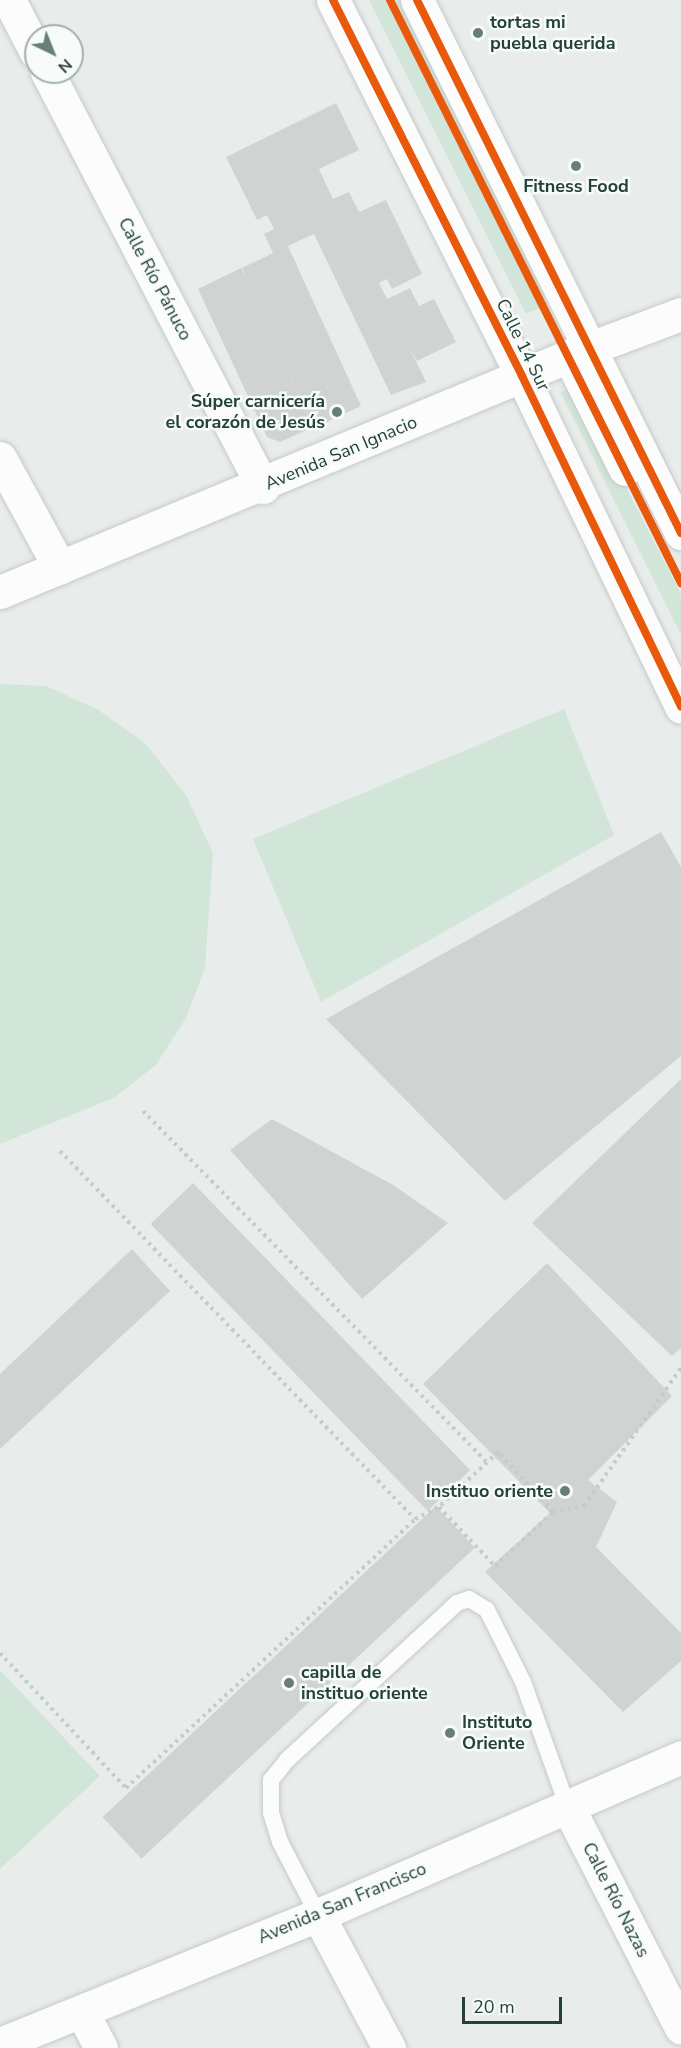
<!DOCTYPE html>
<meta charset="utf-8">
<style>
body{margin:0}
#map{position:relative;width:681px;height:2048px;overflow:hidden;background:#e8edeb;font-family:"Nunito Sans",sans-serif}
div>[style]{position:absolute}
.green>*{inset:0;background:#d1e6d8}
.building>*{inset:0;background:#cfd4d2;transform-origin:0 0}
.path>*{height:4px;margin-top:-2px;transform-origin:0;background:repeating-linear-gradient(90deg,#c3ccca 0 3px,transparent 0 7.5px)}
.roads{filter:drop-shadow(0 0 2px #c5cac8) drop-shadow(0 0 2px #c5cac8)}
.lane>*{height:16px;margin:-8px;padding:0 8px;transform-origin:8px;border-radius:8px;background:#fcfcfc}
.street>*{height:33px;margin:-16.5px;padding:0 16.5px;transform-origin:16.5px;border-radius:16.5px;background:#fcfcfc}
.secondary>*{height:33px;margin:-16.5px;padding:0 16.5px;transform-origin:16.5px;border-radius:16.5px;background:#fcfcfc}
.cycleway>*{height:8px;margin:-4px;padding:0 4px;transform-origin:4px;border-radius:4px;background:#e8590c}
.dots>*{width:16px;height:16px;translate:-50% -50%;box-sizing:border-box;border:3px solid #f7fbf9;border-radius:50%}
span{translate:-50% -50%;white-space:nowrap;text-align:center;line-height:1.15;-webkit-text-stroke:5px #f7fbf9;paint-order:stroke}
.poi-label{font-size:18px;color:#24423a;font-weight:700}
.left{translate:0 -50%;text-align:left}
.right{translate:-100% -50%;text-align:right}
.street-label{font-size:18px;color:#24423a}
.north{position:absolute;left:24px;top:24px;width:60px;height:60px;box-sizing:border-box;background:#f7fbf9;border:2px solid #a3b1ad;border-radius:50%;rotate:137deg;font-size:16px;font-weight:700;line-height:24px;text-align:center;color:#24423a}
.north::after{content:'';display:block;margin:auto;width:21px;height:27px;background:#697e78;clip-path:polygon(50% 0,100% 100%,50% 72%,0 100%)}
.scale{position:absolute;left:462px;top:1997px;width:100px;height:27px;box-sizing:border-box;border:3px solid #24423a;border-top:0;padding-left:8px;font-size:18px;line-height:21px;white-space:nowrap;color:#24423a;-webkit-text-stroke:4px #f7fbf9;paint-order:stroke}
</style>
<div id="map">
<div class="green">
<div style="clip-path:polygon(369px 0,401px 0,555px 301px,526px 314px)"></div>
<div style="clip-path:polygon(575px 388px,681px 594px,681px 635px,560px 392px)"></div>
<div style="clip-path:polygon(0 684px,46px 686px,97px 709px,145px 743px,186px 795px,213px 853px,205px 968px,186px 1018px,156px 1065px,114px 1098px,0 1144px)"></div>
<div style="clip-path:polygon(564px 709px,614px 835px,321px 1002px,253px 839px)"></div>
<div style="clip-path:polygon(0 1670px,100px 1776px,0 1869px)"></div>
</div>
<div class="building">
<div style="clip-path:polygon(336px 103px,359px 150px,319px 169px,333px 199px,349px 192px,359px 212px,386px 200px,422px 274px,392px 289px,387px 279px,379px 283px,387px 299px,410px 288px,419px 306px,434px 299px,456px 342px,417px 361px,410px 349px,426px 382px,391px 395px,314px 234px,288px 246px,361px 406px,314px 428px,278px 348px,313px 427px,280px 442px,267px 437px,198px 289px,241px 268px,247px 279px,242px 268px,273px 253px,264px 234px,274px 229px,267px 215px,257px 220px,226px 157px)"></div>
<div style="clip-path:polygon(661px 832px,681px 867px,681px 1056px,505px 1201px,326px 1019px)"></div>
<div style="clip-path:polygon(681px 1079px,681px 1348px,672px 1356px,532px 1223px)"></div>
<div style="clip-path:polygon(272px 1119px,393px 1185px,448px 1223px,362px 1299px,230px 1150px)"></div>
<div style="left:193px;top:1183px;width:399px;height:59px;rotate:46deg"></div>
<div style="clip-path:polygon(132px 1249px,170px 1291px,0 1449px,0 1374px)"></div>
<div style="clip-path:polygon(547px 1263px,672px 1396px,588px 1480px,617px 1502px,596px 1547px,681px 1633px,681px 1661px,623px 1712px,485px 1572px,550px 1513px,423px 1384px)"></div>
<div style="left:436px;top:1506px;width:57px;height:456px;rotate:47deg"></div>
</div>
<div class="path">
<div style="left:143px;top:1111px;width:491px;rotate:45.6deg"></div>
<div style="left:60px;top:1151px;width:511px;rotate:46.03deg"></div>
<div style="left:553px;top:1512px;width:81px;rotate:-132.5deg"></div>
<div style="left:498px;top:1452px;width:81px;rotate:137deg"></div>
<div style="left:439px;top:1507px;width:81px;rotate:46.5deg"></div>
<div style="left:495px;top:1566px;width:79px;rotate:-43deg"></div>
<div style="left:553px;top:1512px;width:32px;rotate:-11deg"></div>
<div style="left:584px;top:1506px;width:169px;rotate:-54.9deg"></div>
<div style="left:0;top:1653px;width:185px;rotate:47deg"></div>
<div style="left:126px;top:1788px;width:395px;rotate:-42.9deg"></div>
<div style="left:415px;top:1519px;width:27px;rotate:-27deg"></div>
</div>
<div class="roads">
<div class="lane">
<div style="left:318px;top:1915px;width:82px;rotate:-117.5deg"></div>
<div style="left:280px;top:1842px;width:30px;rotate:-107deg"></div>
<div style="left:271px;top:1813px;width:33px;rotate:-90deg"></div>
<div style="left:271px;top:1780px;width:26px;rotate:-51deg"></div>
<div style="left:287px;top:1760px;width:231px;rotate:-42.7deg"></div>
<div style="left:457px;top:1603px;width:13px;rotate:-18deg"></div>
<div style="left:469px;top:1599px;width:21px;rotate:31deg"></div>
<div style="left:487px;top:1610px;width:80px;rotate:63.4deg"></div>
<div style="left:523px;top:1682px;width:131px;rotate:70.3deg"></div>
</div>
<div class="street">
<div style="left:9px;top:0;width:59px;rotate:62.6deg"></div>
<div style="left:47px;top:72px;width:468px;rotate:62.5deg"></div>
<div style="left:0;top:458px;width:125px;rotate:61.4deg"></div>
<div style="left:0;top:592px;width:616px;rotate:-22.53deg"></div>
<div style="left:569px;top:356px;width:120px;rotate:-20.6deg"></div>
<div style="left:567px;top:1805px;width:250px;rotate:62.9deg"></div>
<div style="left:318px;top:1915px;width:151px;rotate:61.9deg"></div>
<div style="left:82px;top:2012px;width:41px;rotate:62.2deg"></div>
</div>
<div class="secondary">
<div style="left:333px;top:0;width:421px;rotate:63.3deg"></div>
<div style="left:522px;top:376px;width:367px;rotate:64.3deg"></div>
<div style="left:417px;top:0;width:595px;rotate:63.65deg"></div>
<div style="left:569px;top:356px;width:126px;rotate:63.6deg"></div>
<div style="left:0;top:2044px;width:343px;rotate:-22.1deg"></div>
<div style="left:318px;top:1915px;width:396px;rotate:-23.5deg"></div>
</div>
</div>
<div class="cycleway">
<div style="left:333px;top:0;width:421px;rotate:63.3deg"></div>
<div style="left:522px;top:376px;width:367px;rotate:64.3deg"></div>
<div style="left:390px;top:0;width:652px;rotate:63.47deg"></div>
<div style="left:417px;top:0;width:595px;rotate:63.65deg"></div>
</div>
<div class="dots">
<div style="left:478px;top:33px;background:#697e78"></div>
<div style="left:576px;top:166px;background:#697e78"></div>
<div style="left:337px;top:412px;background:#697e78"></div>
<div style="left:565px;top:1491px;background:#697e78"></div>
<div style="left:289px;top:1683px;background:#697e78"></div>
<div style="left:450px;top:1733px;background:#697e78"></div>
</div>
<div class="poi-label">
<span class="left" style="left:490px;top:33px">tortas mi<br>puebla querida</span>
<span style="left:576px;top:186px">Fitness Food</span>
<span class="right" style="left:325px;top:412px">Súper carnicería<br>el corazón de Jesús</span>
<span class="right" style="left:553px;top:1491px">Instituo oriente</span>
<span class="left" style="left:301px;top:1683px">capilla de<br>instituo oriente</span>
<span class="left" style="left:462px;top:1733px">Instituto<br>Oriente</span>
</div>
<div class="street-label">
<span style="left:155px;top:279px;rotate:62deg">Calle Río Pánuco</span>
<span style="left:523px;top:345px;rotate:64deg">Calle 14 Sur</span>
<span style="left:341px;top:453px;rotate:-23deg">Avenida San Ignacio</span>
<span style="left:616px;top:1900px;rotate:63deg">Calle Río Nazas</span>
<span style="left:342px;top:1903px;rotate:-23deg">Avenida San Francisco</span>
</div>
<div class="north">N</div>
<div class="scale">20 m</div>
</div>
